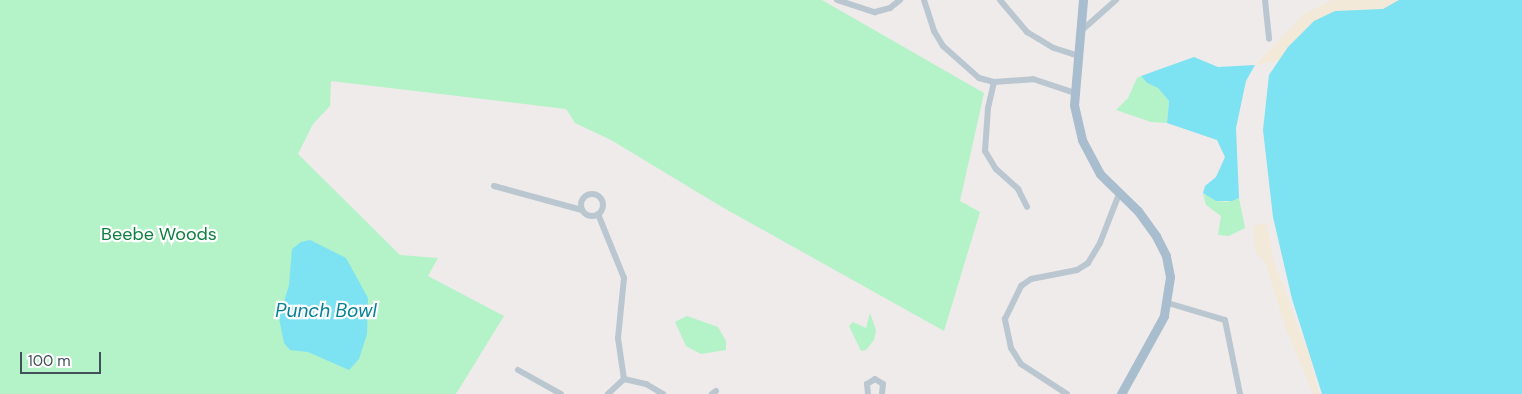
<!DOCTYPE html>
<style>
body{margin:0}
#map{position:relative;width:1522px;height:394px;overflow:hidden;background:#efebeb;font-family:"DM Sans",sans-serif}
div>[style]{position:absolute}
.green>*{inset:0;background:#b4f2c8}
.sand>*{inset:0;background:#f2e9d9}
.water>*{inset:0;background:#7de2f2}
.minor>*{height:6px;margin:-3px;padding:0 3px;transform-origin:3px;border-radius:3px;background:#bac7d0}
.minor>.ring{margin:-3px;padding:0;box-sizing:content-box;background:none;border:6px solid #bac7d0;border-radius:50%}
.major>*{height:9px;margin:-4.5px;padding:0 4.5px;transform-origin:4.5px;border-radius:4.5px;background:#a8bdce}
span{translate:-50% -50%;white-space:nowrap;text-align:center;line-height:1.15;-webkit-text-stroke:4.5px #fff;paint-order:stroke}
.park-label{font-size:18px;color:#0f8040}
.water-label{font-size:19px;color:#038297;font-style:italic}
.scale{position:absolute;left:20px;top:352px;width:81px;height:22px;box-sizing:border-box;border:2px solid #42505a;border-top:0;padding-left:6px;font-size:15px;line-height:18px;white-space:nowrap;color:#42505a;-webkit-text-stroke:4px #fff;paint-order:stroke}
</style>
<div id="map">
<div class="green">
<div style="clip-path:polygon(0 0,822px 0,984px 93px,960px 201px,980px 212px,944px 331px,722px 207px,611px 140px,575px 123px,566px 109px,331px 81px,330px 106px,313px 124px,298px 154px,400px 255px,438px 258px,428px 276px,504px 316px,456px 394px,0 394px)"></div>
<div style="clip-path:polygon(1141px 76px,1147px 83px,1158px 88px,1169px 101px,1167px 123px,1151px 122px,1116px 110px,1128px 98px,1137px 78px)"></div>
<div style="clip-path:polygon(1203px 193px,1216px 201px,1227px 202px,1239px 198px,1245px 228px,1229px 236px,1218px 235px,1221px 216px,1206px 205px)"></div>
<div style="clip-path:polygon(870px 313px,876px 330px,874px 340px,866px 350px,861px 351px,849px 326px,853px 322px,866px 328px)"></div>
<div style="clip-path:polygon(687px 316px,718px 327px,726px 341px,726px 350px,701px 354px,686px 346px,675px 322px)"></div>
</div>
<div class="sand">
<div style="clip-path:polygon(1332px 0,1408px 0,1284px 60px,1255px 65px,1305px 13px)"></div>
<div style="clip-path:polygon(1267px 223px,1273px 259px,1310px 358px,1319px 394px,1313px 394px,1286px 329px,1265px 262px,1256px 253px,1253px 226px)"></div>
</div>
<div class="water">
<div style="clip-path:polygon(1399px 0,1522px 0,1522px 394px,1322px 394px,1292px 299px,1273px 217px,1263px 130px,1269px 75px,1288px 47px,1314px 21px,1335px 11px,1383px 9px)"></div>
<div style="clip-path:polygon(1194px 57px,1218px 67px,1255px 65px,1246px 81px,1236px 128px,1239px 198px,1232px 201px,1216px 201px,1203px 193px,1205px 186px,1216px 177px,1225px 157px,1217px 140px,1167px 123px,1169px 101px,1158px 88px,1147px 83px,1141px 76px)"></div>
<div style="clip-path:polygon(310px 240px,346px 258px,368px 298px,367px 334px,359px 359px,349px 370px,308px 352px,290px 350px,284px 343px,279px 318px,289px 285px,292px 249px,301px 242px)"></div>
</div>
<div class="minor">
<div style="left:837px;top:0;width:40px;rotate:18deg"></div>
<div style="left:875px;top:12px;width:16px;rotate:-15deg"></div>
<div style="left:890px;top:8px;width:13px;rotate:-39deg"></div>
<div style="left:924px;top:0;width:33px;rotate:72deg"></div>
<div style="left:934px;top:31px;width:17px;rotate:59deg"></div>
<div style="left:943px;top:46px;width:48px;rotate:41.6deg"></div>
<div style="left:979px;top:78px;width:16px;rotate:15deg"></div>
<div style="left:994px;top:82px;width:39px;rotate:-4deg"></div>
<div style="left:1033px;top:79px;width:44px;rotate:18.4deg"></div>
<div style="left:1000px;top:0;width:42px;rotate:49.8deg"></div>
<div style="left:1027px;top:32px;width:31px;rotate:31deg"></div>
<div style="left:1054px;top:48px;width:25px;rotate:18deg"></div>
<div style="left:1265px;top:0;width:39px;rotate:84deg"></div>
<div style="left:1081px;top:31px;width:47px;rotate:-41.5deg"></div>
<div style="left:994px;top:82px;width:27px;rotate:103deg"></div>
<div style="left:988px;top:108px;width:43px;rotate:94deg"></div>
<div style="left:985px;top:151px;width:21px;rotate:59deg"></div>
<div style="left:996px;top:169px;width:30px;rotate:42deg"></div>
<div style="left:1018px;top:189px;width:20px;rotate:63deg"></div>
<div style="left:494px;top:186px;width:91px;rotate:15.3deg"></div>
<div class="ring" style="left:581px;top:194px;width:16px;height:16px"></div>
<div style="left:598px;top:214px;width:69px;rotate:67.9deg"></div>
<div style="left:624px;top:278px;width:60px;rotate:95.7deg"></div>
<div style="left:618px;top:338px;width:41px;rotate:81.7deg"></div>
<div style="left:624px;top:379px;width:22px;rotate:137deg"></div>
<div style="left:1168px;top:303px;width:59px;rotate:16.6deg"></div>
<div style="left:1225px;top:320px;width:76px;rotate:78.5deg"></div>
<div style="left:518px;top:370px;width:49px;rotate:29.2deg"></div>
<div style="left:624px;top:379px;width:23px;rotate:13deg"></div>
<div style="left:646px;top:384px;width:20px;rotate:30deg"></div>
<div style="left:712px;top:394px;width:5px;rotate:-37deg"></div>
<div style="left:868px;top:394px;width:10px;rotate:-96deg"></div>
<div style="left:867px;top:384px;width:9px;rotate:-32deg"></div>
<div style="left:875px;top:379px;width:9px;rotate:32deg"></div>
<div style="left:883px;top:384px;width:10px;rotate:96deg"></div>
<div style="left:1067px;top:394px;width:55px;rotate:-146.9deg"></div>
<div style="left:1021px;top:364px;width:19px;rotate:-122deg"></div>
<div style="left:1011px;top:348px;width:30px;rotate:-102deg"></div>
<div style="left:1005px;top:319px;width:37px;rotate:-64deg"></div>
<div style="left:1021px;top:286px;width:12px;rotate:-35deg"></div>
<div style="left:1031px;top:279px;width:47px;rotate:-11.1deg"></div>
<div style="left:1077px;top:270px;width:13px;rotate:-32deg"></div>
<div style="left:1088px;top:263px;width:23px;rotate:-59deg"></div>
<div style="left:1100px;top:243px;width:53px;rotate:-68.8deg"></div>
</div>
<div class="major">
<div style="left:1083px;top:0;width:105px;rotate:94.9deg"></div>
<div style="left:1074px;top:105px;width:36px;rotate:77deg"></div>
<div style="left:1082px;top:140px;width:38px;rotate:62deg"></div>
<div style="left:1100px;top:174px;width:53px;rotate:44.2deg"></div>
<div style="left:1138px;top:211px;width:31px;rotate:54deg"></div>
<div style="left:1156px;top:236px;width:22px;rotate:63deg"></div>
<div style="left:1166px;top:256px;width:21px;rotate:79deg"></div>
<div style="left:1170px;top:277px;width:39px;rotate:99deg"></div>
<div style="left:1164px;top:316px;width:89px;rotate:118.9deg"></div>
</div>
<div class="park-label">
<span style="left:159px;top:234px">Beebe Woods</span>
</div>
<div class="water-label">
<span style="left:326px;top:311px">Punch Bowl</span>
</div>
<div class="scale">100 m</div>
</div>
